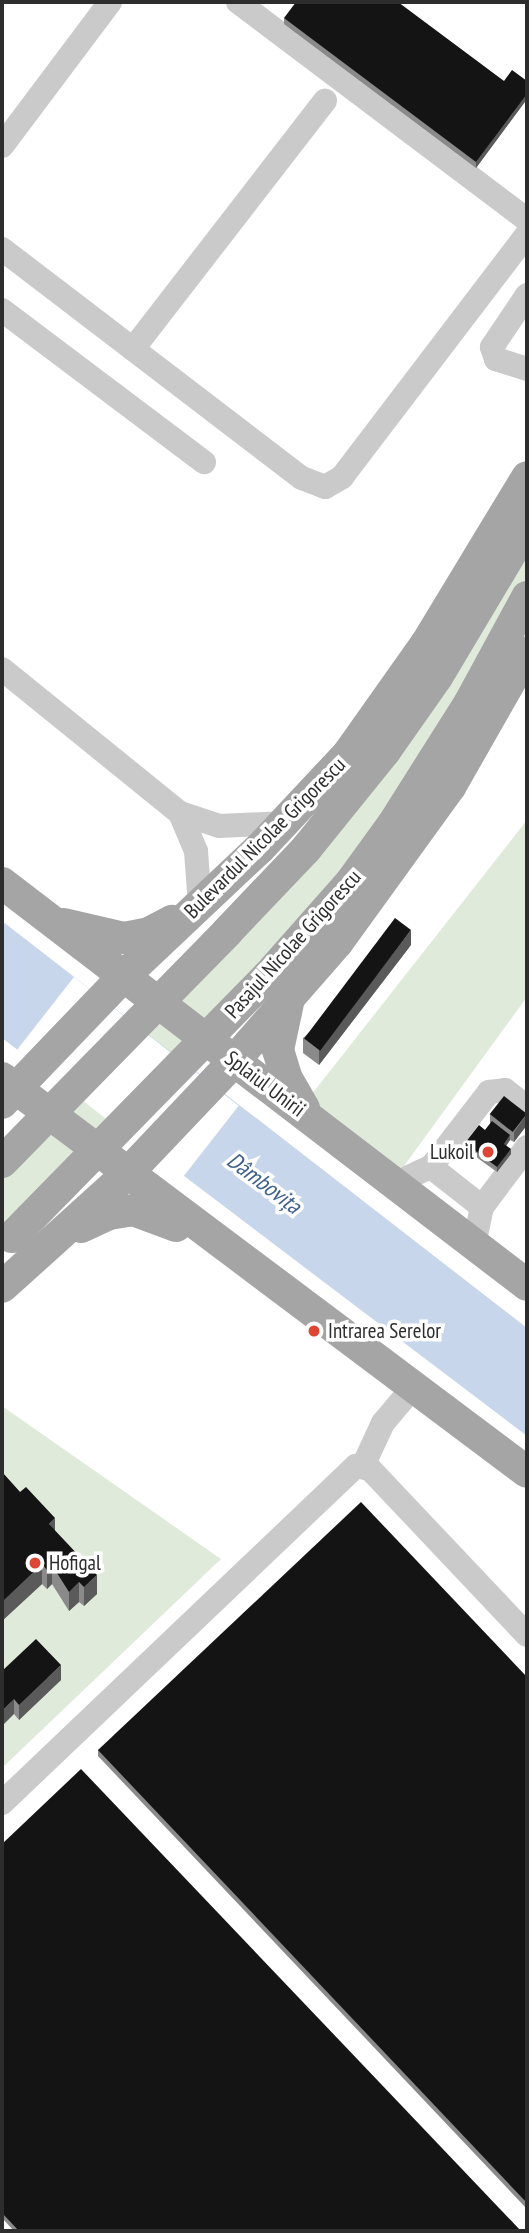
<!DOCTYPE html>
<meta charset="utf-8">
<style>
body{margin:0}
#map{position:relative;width:529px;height:2233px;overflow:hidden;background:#fff;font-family:"PT Sans Narrow",sans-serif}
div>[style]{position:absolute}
.green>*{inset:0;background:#e0eadb}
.water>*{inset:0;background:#c7d6ea}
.pier>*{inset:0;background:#fff;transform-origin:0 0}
.minor>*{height:24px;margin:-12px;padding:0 12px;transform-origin:12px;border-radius:12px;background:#cacaca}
.major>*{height:32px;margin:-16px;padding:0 16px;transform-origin:16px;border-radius:16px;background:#a5a5a5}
.major-bridge>*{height:32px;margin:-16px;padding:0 16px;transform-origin:16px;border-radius:16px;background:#a5a5a5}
.wall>*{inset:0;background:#8a8a8a}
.shaded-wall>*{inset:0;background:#5a5a5a}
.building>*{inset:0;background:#141414;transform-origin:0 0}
.dots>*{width:19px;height:19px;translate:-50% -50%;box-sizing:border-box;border:4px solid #fff;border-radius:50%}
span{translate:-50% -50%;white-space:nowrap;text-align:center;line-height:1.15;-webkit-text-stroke:7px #fff;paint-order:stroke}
.street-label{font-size:21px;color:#2d2d2d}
.poi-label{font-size:21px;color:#2d2d2d}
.right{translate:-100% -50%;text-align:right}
.left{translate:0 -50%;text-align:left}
.water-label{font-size:23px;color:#3e608c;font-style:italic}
.frame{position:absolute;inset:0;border:4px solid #2d2d2d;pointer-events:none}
</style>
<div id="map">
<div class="green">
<div style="clip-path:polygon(527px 541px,527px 576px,469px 686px,369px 838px,268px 954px,2px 1228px,2px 1176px,188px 983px)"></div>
<div style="clip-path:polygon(527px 820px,527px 997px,404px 1166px,397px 1168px,308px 1099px)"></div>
<div style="clip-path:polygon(2px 1406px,221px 1559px,2px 1768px)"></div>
</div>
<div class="water">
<div style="clip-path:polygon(2px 921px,527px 1328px,527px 1436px,2px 1038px)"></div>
</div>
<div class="pier">
<div style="left:74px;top:977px;width:209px;height:92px;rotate:38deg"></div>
</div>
<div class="minor">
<div style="left:238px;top:2px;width:362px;rotate:37deg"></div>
<div style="left:2px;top:146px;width:180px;rotate:-53.1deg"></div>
<div style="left:2px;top:249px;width:377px;rotate:37.4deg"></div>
<div style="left:302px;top:478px;width:25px;rotate:21deg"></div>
<div style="left:325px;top:487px;width:20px;rotate:-30deg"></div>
<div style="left:342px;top:477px;width:305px;rotate:-52.7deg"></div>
<div style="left:527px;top:295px;width:63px;rotate:123.9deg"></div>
<div style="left:492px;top:347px;width:13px;rotate:72deg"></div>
<div style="left:496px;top:359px;width:33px;rotate:18deg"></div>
<div style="left:2px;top:310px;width:253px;rotate:37deg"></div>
<div style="left:133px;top:349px;width:314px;rotate:-52.3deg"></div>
<div style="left:2px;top:669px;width:229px;rotate:39deg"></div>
<div style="left:180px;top:813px;width:41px;rotate:18.4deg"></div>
<div style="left:219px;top:826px;width:67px;rotate:-2.6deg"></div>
<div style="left:180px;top:813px;width:41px;rotate:67.2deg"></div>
<div style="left:196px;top:851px;width:54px;rotate:85.8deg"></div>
<div style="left:431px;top:1167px;width:95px;rotate:-52.3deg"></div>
<div style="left:489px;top:1092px;width:16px;rotate:-7deg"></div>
<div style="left:505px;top:1090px;width:28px;rotate:38deg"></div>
<div style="left:396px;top:1183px;width:38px;rotate:-25deg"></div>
<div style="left:431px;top:1167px;width:65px;rotate:38.1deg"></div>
<div style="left:482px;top:1207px;width:38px;rotate:102deg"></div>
<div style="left:482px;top:1207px;width:75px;rotate:-53.1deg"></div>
<div style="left:363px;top:1466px;width:47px;rotate:-65.1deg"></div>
<div style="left:383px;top:1423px;width:48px;rotate:-50deg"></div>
<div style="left:2px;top:1803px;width:489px;rotate:-43.6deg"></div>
<div style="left:356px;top:1466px;width:14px;rotate:12deg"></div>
<div style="left:370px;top:1469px;width:228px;rotate:46.6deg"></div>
</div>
<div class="major">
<div style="left:2px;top:883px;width:661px;rotate:37.44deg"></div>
<div style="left:64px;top:924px;width:62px;rotate:13.1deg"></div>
<div style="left:124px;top:938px;width:25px;rotate:-11deg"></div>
<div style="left:149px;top:933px;width:26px;rotate:-28deg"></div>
<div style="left:227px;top:932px;width:115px;rotate:-46.4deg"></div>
<div style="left:306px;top:849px;width:126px;rotate:-51.1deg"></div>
<div style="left:385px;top:751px;width:90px;rotate:-54.9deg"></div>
<div style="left:437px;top:677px;width:176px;rotate:-59.2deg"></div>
<div style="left:274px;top:969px;width:116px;rotate:-48.5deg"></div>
<div style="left:351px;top:882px;width:72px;rotate:-54.1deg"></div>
<div style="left:393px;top:824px;width:142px;rotate:-57.7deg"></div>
<div style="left:469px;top:704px;width:122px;rotate:-61.5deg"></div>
<div style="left:288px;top:1003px;width:48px;rotate:102deg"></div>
<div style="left:278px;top:1050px;width:28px;rotate:73deg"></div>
<div style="left:286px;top:1077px;width:36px;rotate:60deg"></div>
<div style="left:2px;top:1078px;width:656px;rotate:36.89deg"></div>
<div style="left:2px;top:1103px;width:176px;rotate:-46.2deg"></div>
<div style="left:124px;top:976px;width:187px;rotate:-43.3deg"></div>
<div style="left:260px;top:848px;width:129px;rotate:-46.9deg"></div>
<div style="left:348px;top:754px;width:135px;rotate:-54.7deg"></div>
<div style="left:426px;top:644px;width:195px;rotate:-58.8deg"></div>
<div style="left:81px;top:1227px;width:31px;rotate:-25deg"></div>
<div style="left:109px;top:1214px;width:24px;rotate:-9deg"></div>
<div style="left:133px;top:1210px;width:46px;rotate:20.4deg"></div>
<div style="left:2px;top:1287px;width:167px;rotate:-42.1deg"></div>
<div style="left:126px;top:1175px;width:157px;rotate:-46.5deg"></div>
<div style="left:234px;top:1061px;width:157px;rotate:-48.9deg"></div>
<div style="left:337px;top:943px;width:193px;rotate:-54.1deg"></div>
<div style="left:450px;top:787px;width:155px;rotate:-60.3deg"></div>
</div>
<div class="major-bridge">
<div style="left:2px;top:1162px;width:322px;rotate:-45.6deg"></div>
<div style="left:12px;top:1237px;width:375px;rotate:-45.6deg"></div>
</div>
<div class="wall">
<div style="clip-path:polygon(284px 18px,504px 81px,527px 81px,527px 99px,476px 168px,284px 24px)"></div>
<div style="clip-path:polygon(411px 945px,319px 1065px,303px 1053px,303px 1038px)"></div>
<div style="clip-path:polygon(490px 1114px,527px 1114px,527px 1125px,514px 1142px,510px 1140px,506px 1146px,511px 1154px,497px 1172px,465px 1149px,465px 1143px,485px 1130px,490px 1124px)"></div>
<div style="clip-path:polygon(2px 1472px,55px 1531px,97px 1594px,84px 1606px,79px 1602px,69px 1611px,52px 1584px,47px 1589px,42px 1584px,2px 1621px)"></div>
<div style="clip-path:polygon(2px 1671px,61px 1680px,19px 1720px,14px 1714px)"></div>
<div style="clip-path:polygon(527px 1677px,527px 2209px,98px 1756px,98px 1750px)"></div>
<div style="clip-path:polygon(2px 1844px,521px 2231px,14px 2231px,2px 2218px)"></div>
</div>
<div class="shaded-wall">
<div style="clip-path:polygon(527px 94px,527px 99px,476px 168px,476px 162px)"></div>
<div style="clip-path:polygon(411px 930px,411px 945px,319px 1065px,319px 1050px)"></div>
<div style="clip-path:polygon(527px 1114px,527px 1125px,514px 1142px,514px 1132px)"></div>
<div style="clip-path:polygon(510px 1135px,510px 1140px,504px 1149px,504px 1144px)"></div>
<div style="clip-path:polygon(511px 1149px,511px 1154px,497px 1172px,497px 1167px)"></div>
<div style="clip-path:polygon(55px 1518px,55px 1537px,49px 1524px)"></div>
<div style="clip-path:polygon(42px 1564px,42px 1584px,2px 1621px,2px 1602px)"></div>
<div style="clip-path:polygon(52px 1565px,52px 1584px,47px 1589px,47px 1570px)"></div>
<div style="clip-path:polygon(97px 1575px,97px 1594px,84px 1606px,84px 1587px)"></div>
<div style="clip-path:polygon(79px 1582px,79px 1602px,69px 1611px,69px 1592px)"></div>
<div style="clip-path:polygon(61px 1665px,61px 1680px,19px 1720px,19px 1705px)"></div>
<div style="clip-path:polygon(14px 1699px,14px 1714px,2px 1726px,2px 1711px)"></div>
</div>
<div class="building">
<div style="clip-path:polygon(296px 2px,398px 2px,504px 81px,512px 70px,527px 81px,527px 94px,476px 162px,284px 18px)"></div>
<div style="left:395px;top:918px;width:20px;height:151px;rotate:37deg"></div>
<div style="left:504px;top:1096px;width:29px;height:23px;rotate:38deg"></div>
<div style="clip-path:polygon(492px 1121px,510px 1135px,504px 1144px,511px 1149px,497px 1167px,465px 1143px,479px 1125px,485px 1130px)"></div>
<div style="clip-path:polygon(2px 1472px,20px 1492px,26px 1487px,55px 1518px,49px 1524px,97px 1575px,84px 1587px,79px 1582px,69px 1592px,52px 1565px,47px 1570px,42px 1564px,2px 1602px)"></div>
<div style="clip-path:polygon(361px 1502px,527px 1677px,527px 2203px,98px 1750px)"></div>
<div style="clip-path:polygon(36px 1639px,61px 1665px,19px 1705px,14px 1699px,2px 1711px,2px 1671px)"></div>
<div style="clip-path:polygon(81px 1769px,521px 2231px,19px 2231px,2px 2213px,2px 1844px)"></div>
</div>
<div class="dots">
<div style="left:488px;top:1152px;background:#df4534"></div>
<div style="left:314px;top:1331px;background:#df4534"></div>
<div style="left:35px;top:1563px;background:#df4534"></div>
</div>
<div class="street-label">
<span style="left:265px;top:838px;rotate:-45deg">Bulevardul Nicolae Grigorescu</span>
<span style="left:293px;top:944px;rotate:-48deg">Pasajul Nicolae Grigorescu</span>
<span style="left:265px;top:1084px;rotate:37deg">Splaiul Unirii</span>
</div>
<div class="poi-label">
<span class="right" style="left:474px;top:1152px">Lukoil</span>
<span class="left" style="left:328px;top:1331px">Intrarea Serelor</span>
<span class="left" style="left:49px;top:1563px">Hofigal</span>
</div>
<div class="water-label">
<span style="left:264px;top:1183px;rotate:37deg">Dâmbovița</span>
</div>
<div class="frame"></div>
</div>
